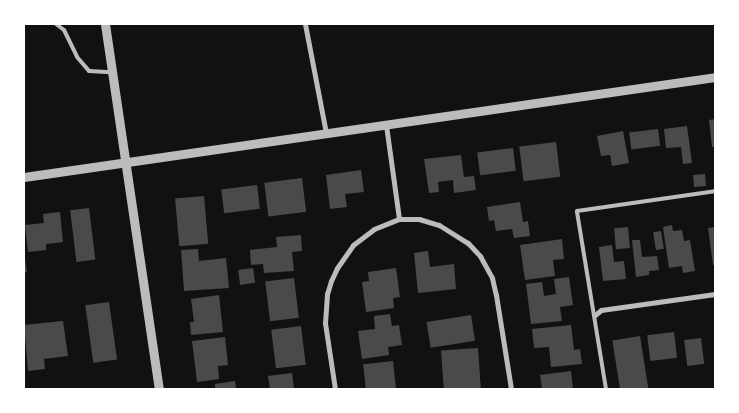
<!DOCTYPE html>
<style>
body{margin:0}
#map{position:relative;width:739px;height:413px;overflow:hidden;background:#111;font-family:Montserrat,sans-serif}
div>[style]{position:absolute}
.building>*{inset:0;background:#4a4a4a;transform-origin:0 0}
.service>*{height:4px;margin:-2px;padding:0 2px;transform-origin:2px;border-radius:2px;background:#bcbcbc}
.minor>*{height:5px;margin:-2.5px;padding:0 2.5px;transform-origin:2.5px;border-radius:2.5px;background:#bcbcbc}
.tertiary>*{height:9px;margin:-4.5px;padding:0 4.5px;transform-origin:4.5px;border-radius:4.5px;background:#bcbcbc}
span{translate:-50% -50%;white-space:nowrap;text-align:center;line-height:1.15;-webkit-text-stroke:5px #fff;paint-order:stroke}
.frame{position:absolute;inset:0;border:25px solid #fff;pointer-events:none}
</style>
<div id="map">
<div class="building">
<div style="clip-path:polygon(715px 119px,715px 147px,712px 147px,709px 120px)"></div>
<div style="clip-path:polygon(687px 126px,692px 163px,683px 164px,681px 147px,666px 148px,664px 129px)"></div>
<div style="left:658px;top:129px;width:17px;height:29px;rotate:83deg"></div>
<div style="clip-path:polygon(623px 131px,629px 163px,612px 166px,610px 155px,601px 156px,597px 136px)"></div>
<div style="left:556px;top:142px;width:35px;height:37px;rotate:83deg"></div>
<div style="left:513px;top:148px;width:23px;height:36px;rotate:83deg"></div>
<div style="clip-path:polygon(461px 155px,464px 177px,474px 176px,476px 190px,454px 193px,453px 180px,438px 182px,439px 192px,429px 193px,424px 159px)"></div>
<div style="clip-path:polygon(361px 170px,364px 192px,345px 194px,347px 207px,330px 209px,326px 175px)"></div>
<div style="left:705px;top:174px;width:12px;height:12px;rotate:85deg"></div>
<div style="left:302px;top:178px;width:34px;height:38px;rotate:83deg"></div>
<div style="left:257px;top:185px;width:24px;height:36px;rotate:83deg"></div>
<div style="left:204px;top:196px;width:48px;height:29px;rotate:85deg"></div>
<div style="clip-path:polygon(520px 202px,523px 222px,528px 221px,530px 236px,514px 238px,512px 229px,496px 231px,494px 220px,489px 221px,487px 207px)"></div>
<div style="left:89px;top:208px;width:52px;height:19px;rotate:83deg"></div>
<div style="clip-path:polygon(60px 212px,63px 242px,46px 244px,46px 250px,28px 252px,25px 225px,44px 223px,43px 214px)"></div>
<div style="clip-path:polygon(672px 225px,673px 231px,682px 230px,684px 241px,690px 240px,695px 271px,683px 273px,682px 266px,669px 268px,663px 227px)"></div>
<div style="left:628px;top:227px;width:21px;height:14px;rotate:85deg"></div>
<div style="clip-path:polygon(715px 227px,715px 265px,713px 265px,708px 228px)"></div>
<div style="left:661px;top:231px;width:18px;height:8px;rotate:81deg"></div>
<div style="clip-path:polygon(301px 235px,302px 251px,292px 252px,294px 271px,264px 273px,263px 264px,251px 265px,250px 250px,277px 247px,276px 237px)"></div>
<div style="clip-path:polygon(562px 239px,564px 259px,553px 260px,555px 276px,525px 280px,520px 245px)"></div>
<div style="clip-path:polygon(632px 240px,640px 240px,642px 257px,657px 256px,659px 270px,649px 271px,649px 275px,636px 277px)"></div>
<div style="clip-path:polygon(612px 245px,614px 262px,624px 261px,626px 279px,603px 281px,599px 247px)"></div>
<div style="clip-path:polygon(198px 249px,199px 261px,226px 258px,229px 288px,184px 291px,181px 250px)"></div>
<div style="clip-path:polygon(428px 251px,430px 267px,454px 264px,456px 289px,418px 293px,414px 253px)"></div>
<div style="clip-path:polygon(24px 252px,27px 272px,24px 272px)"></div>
<div style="left:253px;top:268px;width:15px;height:15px;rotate:82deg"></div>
<div style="clip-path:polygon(396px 268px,400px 297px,393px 298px,394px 308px,366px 312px,362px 282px,369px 281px,368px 272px)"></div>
<div style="clip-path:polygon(569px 277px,573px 305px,560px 307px,562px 321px,531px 324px,526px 284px,542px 282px,544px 296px,556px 294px,554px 279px)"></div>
<div style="left:294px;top:278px;width:40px;height:29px;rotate:83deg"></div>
<div style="clip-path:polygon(219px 295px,223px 332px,191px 335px,190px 322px,194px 322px,191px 299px)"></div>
<div style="left:109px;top:302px;width:58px;height:24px;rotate:82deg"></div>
<div style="clip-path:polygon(390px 314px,392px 326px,399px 325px,402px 345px,388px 347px,389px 355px,362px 359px,358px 331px,375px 329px,374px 316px)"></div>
<div style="left:471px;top:315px;width:26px;height:45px;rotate:81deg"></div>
<div style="clip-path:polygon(63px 321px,68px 356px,44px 359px,45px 369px,28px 371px,24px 325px)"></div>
<div style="clip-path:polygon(571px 325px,574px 350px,580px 349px,582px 364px,551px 367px,549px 347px,534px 348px,532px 329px)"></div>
<div style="left:301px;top:326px;width:39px;height:30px;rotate:83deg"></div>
<div style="left:674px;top:332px;width:26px;height:27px;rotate:83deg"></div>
<div style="left:640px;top:336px;width:54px;height:28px;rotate:81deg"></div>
<div style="clip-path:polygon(225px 337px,228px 365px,218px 366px,219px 379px,197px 382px,192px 341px)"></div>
<div style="left:701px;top:338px;width:26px;height:17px;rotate:83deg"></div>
<div style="left:478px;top:348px;width:40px;height:37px;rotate:86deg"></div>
<div style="left:393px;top:361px;width:28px;height:30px;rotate:84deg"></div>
<div style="clip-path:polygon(571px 371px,573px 389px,542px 389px,540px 375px)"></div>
<div style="clip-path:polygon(292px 373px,294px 389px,270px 389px,268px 376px)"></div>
<div style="clip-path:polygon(235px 381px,236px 389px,215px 389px,215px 384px)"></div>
</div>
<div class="service">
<div style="left:56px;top:24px;width:10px;rotate:37deg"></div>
<div style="left:64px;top:30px;width:30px;rotate:64deg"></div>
<div style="left:77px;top:57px;width:18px;rotate:49deg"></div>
<div style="left:89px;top:71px;width:22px;rotate:3deg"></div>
<div style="left:606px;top:389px;width:180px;rotate:-99.3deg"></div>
<div style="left:577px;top:211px;width:139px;rotate:-8.2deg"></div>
</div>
<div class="minor">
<div style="left:305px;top:24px;width:111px;rotate:79.1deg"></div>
<div style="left:386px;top:125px;width:95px;rotate:82.1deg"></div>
<div style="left:595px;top:315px;width:8px;rotate:-40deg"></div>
<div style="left:601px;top:310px;width:115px;rotate:-8deg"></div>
<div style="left:335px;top:389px;width:67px;rotate:-98.6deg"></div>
<div style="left:325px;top:323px;width:29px;rotate:-86deg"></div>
<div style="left:327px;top:294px;width:14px;rotate:-73deg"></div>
<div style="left:331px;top:281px;width:14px;rotate:-65deg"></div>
<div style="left:337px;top:268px;width:28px;rotate:-55deg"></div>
<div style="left:353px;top:245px;width:26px;rotate:-37deg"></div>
<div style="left:374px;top:229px;width:27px;rotate:-22deg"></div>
<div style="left:399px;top:219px;width:20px"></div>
<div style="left:419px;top:219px;width:21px;rotate:17deg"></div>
<div style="left:439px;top:225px;width:34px;rotate:32deg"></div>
<div style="left:468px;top:243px;width:18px;rotate:47deg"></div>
<div style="left:480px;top:256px;width:25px;rotate:61deg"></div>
<div style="left:492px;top:278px;width:17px;rotate:77deg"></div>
<div style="left:496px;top:295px;width:95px;rotate:80.9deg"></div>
</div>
<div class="tertiary">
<div style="left:105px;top:24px;width:369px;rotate:81.6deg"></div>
<div style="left:24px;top:177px;width:698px;rotate:-8.23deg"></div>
</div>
<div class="frame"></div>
</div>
